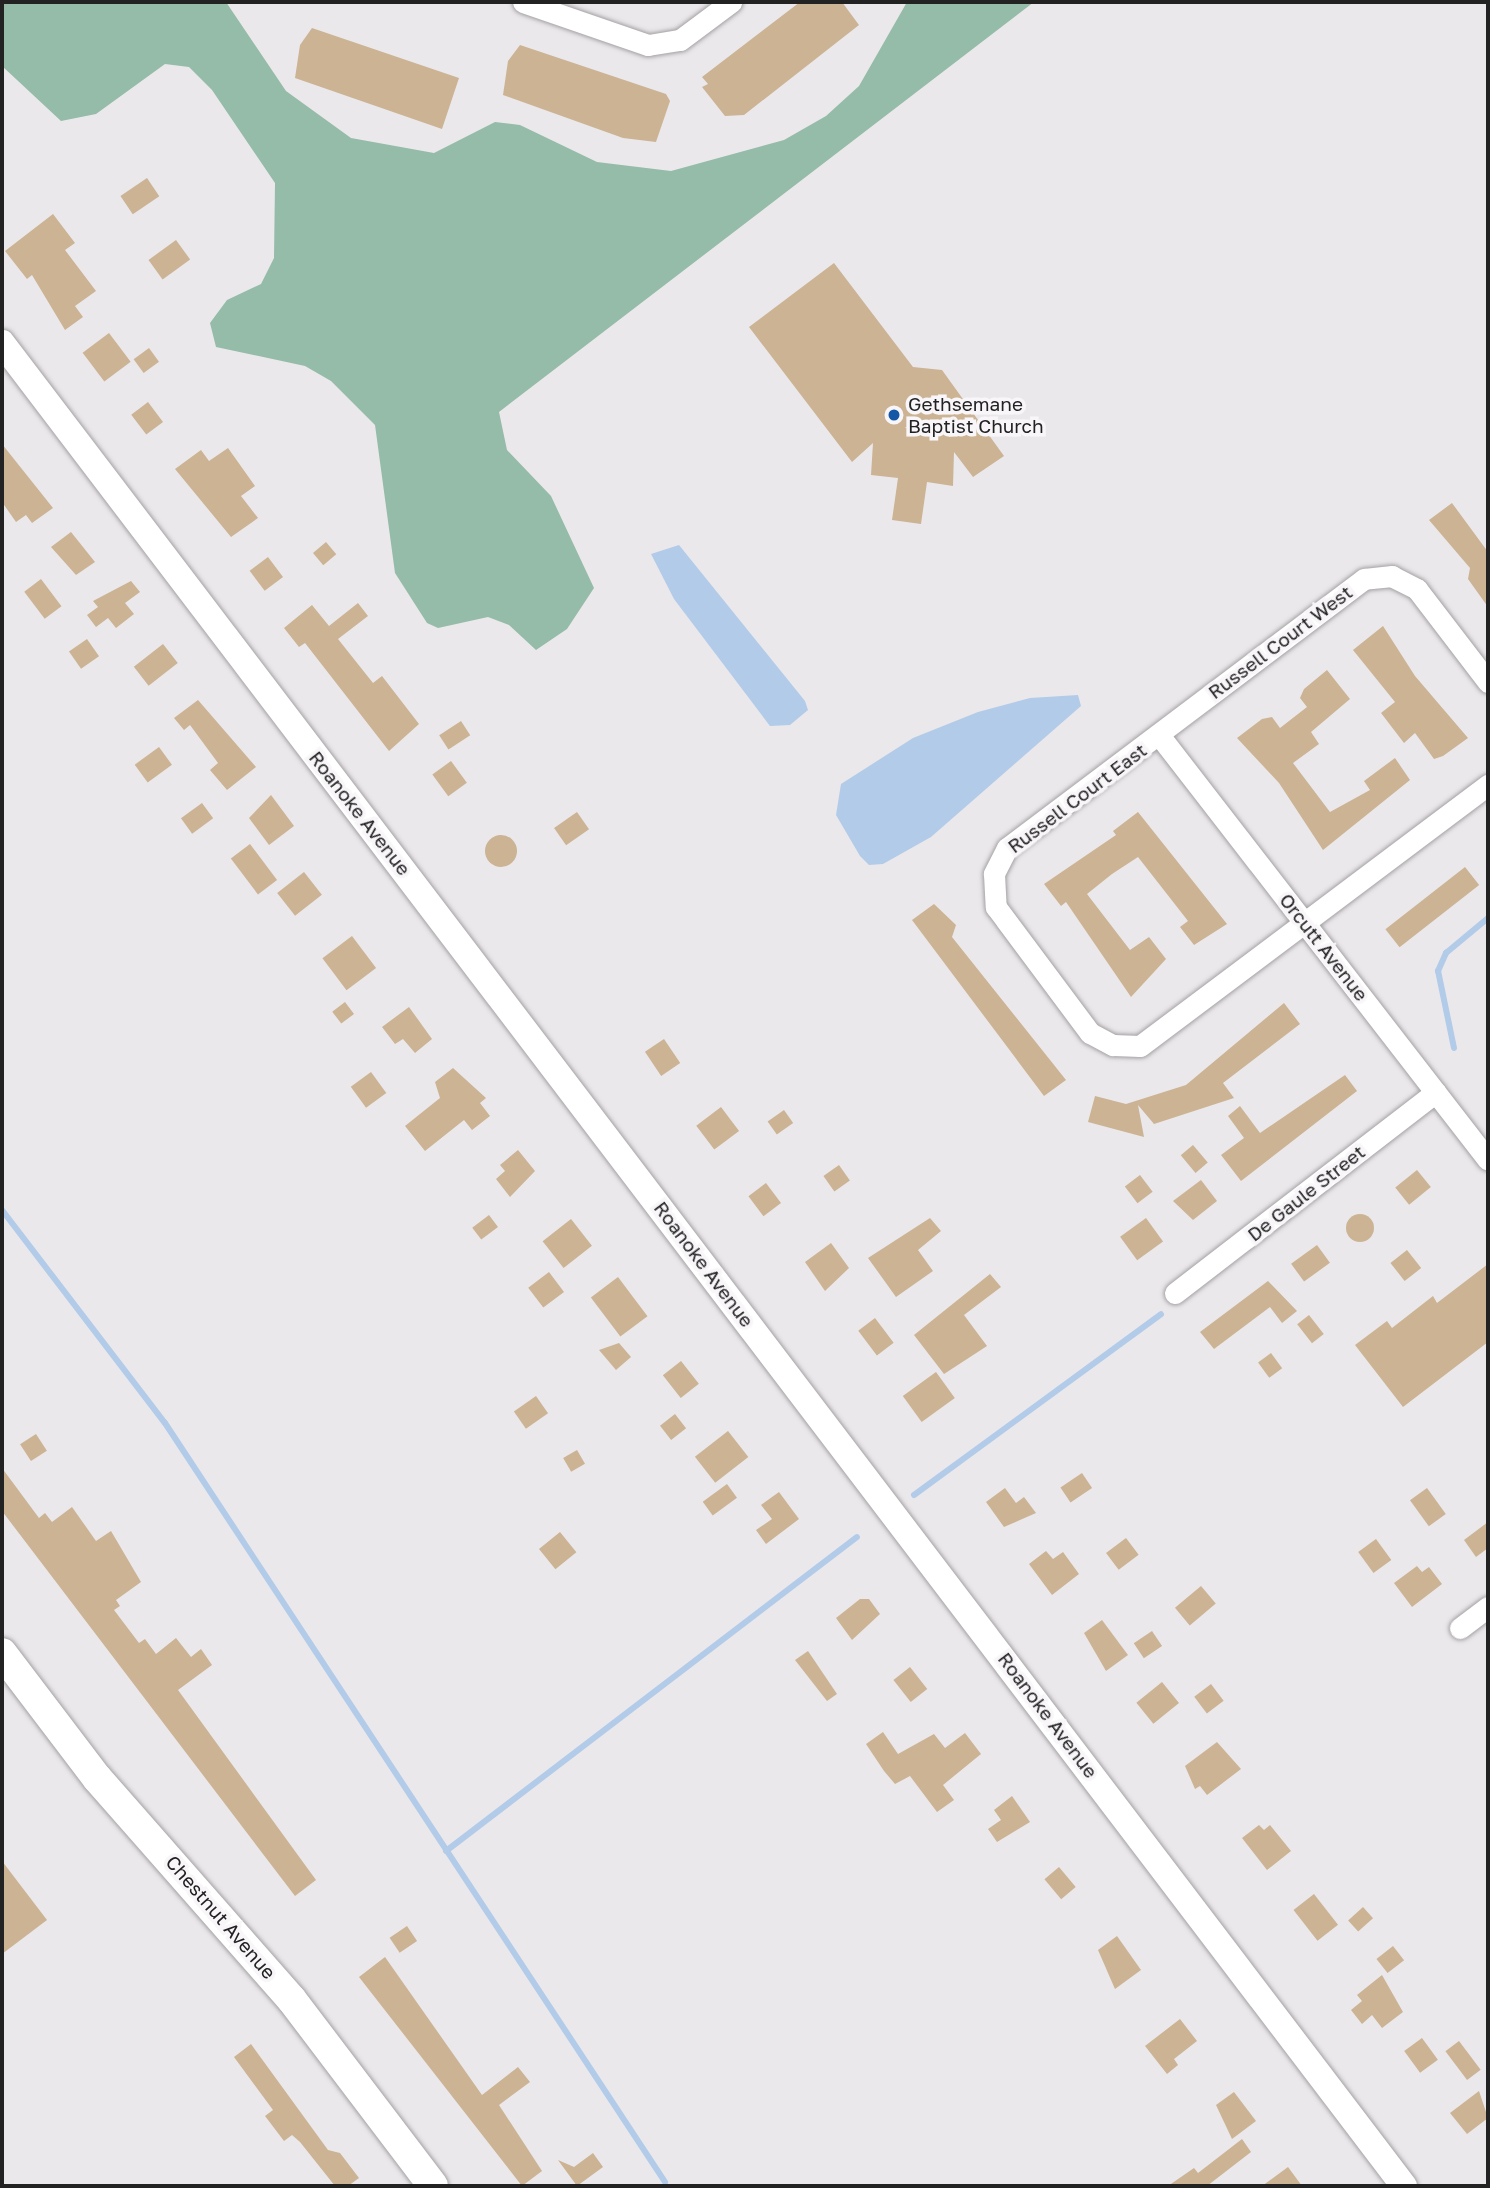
<!DOCTYPE html>
<style>
body{margin:0}
#map{position:relative;width:1490px;height:2188px;overflow:hidden;background:#ebe8eb;font-family:"Golos Text",sans-serif}
div>[style]{position:absolute}
.forest>*{inset:0;background:#95bca8}
.water>*{inset:0;background:#b1cbe9}
.stream>*{height:6px;margin:-3px;padding:0 3px;transform-origin:3px;border-radius:3px;background:#b1cbe9}
.building>*{inset:0;background:#cbb394;transform-origin:0 0}
.round{border-radius:50%}
.roads{filter:drop-shadow(0 0 2px #a4a1a4) drop-shadow(0 0 2px #a4a1a4)}
.minor>*{height:21px;margin:-10.5px;padding:0 10.5px;transform-origin:10.5px;border-radius:10.5px;background:#fff}
.tertiary>*{height:26px;margin:-13px;padding:0 13px;transform-origin:13px;border-radius:13px;background:#fff}
.secondary>*{height:30px;margin:-15px;padding:0 15px;transform-origin:15px;border-radius:15px;background:#fff}
.dots>*{width:19px;height:19px;translate:-50% -50%;box-sizing:border-box;border:4px solid #f8f6f8;border-radius:50%}
span{translate:-50% -50%;white-space:nowrap;text-align:center;line-height:1.15;-webkit-text-stroke:7px #f8f6f8;paint-order:stroke}
.poi-label{font-size:19px;color:#232223}
.left{translate:0 -50%;text-align:left}
.street-label{font-size:19px;color:#232223}
.frame{position:absolute;inset:0;border:4px solid #232223;pointer-events:none}
</style>
<div id="map">
<div class="forest">
<div style="clip-path:polygon(2px 2px,226px 2px,286px 91px,351px 138px,434px 153px,495px 122px,520px 125px,597px 162px,671px 171px,784px 140px,826px 116px,859px 86px,907px 2px,1034px 2px,499px 412px,507px 450px,551px 496px,594px 588px,567px 629px,536px 650px,509px 625px,488px 617px,438px 628px,427px 623px,395px 573px,375px 425px,331px 381px,305px 366px,216px 347px,210px 323px,227px 300px,261px 284px,274px 258px,275px 183px,212px 90px,189px 67px,165px 64px,96px 114px,61px 121px,2px 66px)"></div>
</div>
<div class="water">
<div style="clip-path:polygon(679px 545px,805px 701px,808px 710px,790px 725px,770px 726px,674px 599px,651px 554px)"></div>
<div style="clip-path:polygon(1078px 695px,1081px 706px,931px 837px,883px 864px,869px 865px,860px 856px,836px 815px,841px 784px,913px 738px,978px 712px,1030px 698px)"></div>
</div>
<div class="stream">
<div style="left:1454px;top:1048px;width:79px;rotate:-101.7deg"></div>
<div style="left:1438px;top:971px;width:20px;rotate:-66deg"></div>
<div style="left:1446px;top:953px;width:55px;rotate:-39.8deg"></div>
<div style="left:2px;top:1210px;width:268px;rotate:52.6deg"></div>
<div style="left:165px;top:1423px;width:909px;rotate:56.62deg"></div>
<div style="left:914px;top:1495px;width:306px;rotate:-36.2deg"></div>
<div style="left:446px;top:1851px;width:517px;rotate:-37.38deg"></div>
</div>
<div class="building">
<div style="clip-path:polygon(800px 2px,842px 2px,859px 25px,744px 115px,725px 116px,702px 87px,708px 84px,702px 77px)"></div>
<div style="clip-path:polygon(312px 28px,459px 78px,442px 129px,295px 78px,300px 45px)"></div>
<div style="clip-path:polygon(520px 45px,666px 94px,670px 101px,656px 142px,623px 138px,503px 95px,508px 61px)"></div>
<div style="left:147px;top:178px;width:22px;height:32px;rotate:56deg"></div>
<div style="clip-path:polygon(53px 214px,75px 243px,65px 250px,96px 291px,75px 306px,83px 317px,65px 330px,32px 275px,27px 279px,5px 251px)"></div>
<div style="left:176px;top:240px;width:24px;height:34px;rotate:54deg"></div>
<div style="clip-path:polygon(834px 263px,913px 367px,942px 370px,1004px 456px,973px 477px,954px 452px,953px 486px,927px 482px,921px 524px,892px 520px,898px 478px,871px 475px,873px 443px,852px 462px,749px 327px)"></div>
<div style="left:109px;top:333px;width:36px;height:33px;rotate:53deg"></div>
<div style="left:149px;top:348px;width:17px;height:19px;rotate:54deg"></div>
<div style="left:148px;top:402px;width:25px;height:21px;rotate:53deg"></div>
<div style="clip-path:polygon(2px 444px,53px 508px,32px 523px,26px 515px,16px 522px,2px 502px)"></div>
<div style="clip-path:polygon(228px 448px,255px 486px,241px 496px,258px 518px,231px 537px,175px 469px,201px 450px,209px 461px)"></div>
<div style="clip-path:polygon(1452px 503px,1488px 552px,1488px 607px,1468px 579px,1470px 568px,1429px 520px)"></div>
<div style="clip-path:polygon(71px 532px,95px 562px,76px 575px,51px 547px)"></div>
<div style="left:326px;top:542px;width:16px;height:17px;rotate:50deg"></div>
<div style="left:268px;top:557px;width:25px;height:23px;rotate:53deg"></div>
<div style="left:41px;top:579px;width:34px;height:21px;rotate:53deg"></div>
<div style="clip-path:polygon(131px 581px,140px 592px,125px 603px,134px 614px,116px 628px,108px 618px,96px 627px,87px 615px,98px 607px,93px 601px)"></div>
<div style="clip-path:polygon(358px 603px,368px 616px,338px 639px,373px 683px,382px 676px,419px 724px,389px 751px,305px 643px,299px 647px,284px 628px,312px 605px,329px 626px)"></div>
<div style="clip-path:polygon(1383px 626px,1415px 676px,1468px 738px,1443px 756px,1434px 759px,1415px 733px,1404px 743px,1381px 713px,1395px 702px,1353px 650px)"></div>
<div style="left:87px;top:639px;width:21px;height:22px;rotate:55deg"></div>
<div style="left:163px;top:644px;width:24px;height:37px;rotate:52deg"></div>
<div style="clip-path:polygon(1327px 670px,1350px 699px,1311px 732px,1319px 744px,1293px 763px,1330px 812px,1370px 790px,1364px 781px,1395px 758px,1410px 780px,1323px 850px,1279px 783px,1237px 738px,1262px 719px,1272px 717px,1280px 728px,1307px 707px,1300px 698px,1304px 689px)"></div>
<div style="clip-path:polygon(198px 700px,256px 767px,227px 790px,210px 770px,218px 763px,190px 725px,184px 730px,174px 718px)"></div>
<div style="left:461px;top:721px;width:17px;height:26px;rotate:57deg"></div>
<div style="left:159px;top:747px;width:22px;height:30px;rotate:54deg"></div>
<div style="left:451px;top:761px;width:27px;height:23px;rotate:54deg"></div>
<div style="clip-path:polygon(271px 795px,294px 826px,269px 845px,249px 818px)"></div>
<div style="left:202px;top:803px;width:19px;height:26px;rotate:54deg"></div>
<div style="left:577px;top:812px;width:21px;height:28px;rotate:55deg"></div>
<div style="clip-path:polygon(1138px 812px,1227px 924px,1194px 945px,1180px 927px,1188px 921px,1138px 857px,1112px 874px,1087px 894px,1130px 950px,1149px 937px,1166px 959px,1131px 997px,1066px 902px,1061px 906px,1044px 884px,1116px 835px,1113px 831px)"></div>
<div class="round" style="left:485px;top:835px;width:32px;height:32px"></div>
<div style="left:250px;top:844px;width:45px;height:24px;rotate:53deg"></div>
<div style="left:1465px;top:867px;width:23px;height:101px;rotate:52deg"></div>
<div style="left:304px;top:872px;width:29px;height:34px;rotate:52deg"></div>
<div style="clip-path:polygon(934px 904px,956px 925px,952px 937px,1066px 1080px,1044px 1096px,912px 920px)"></div>
<div style="left:352px;top:936px;width:40px;height:37px;rotate:53deg"></div>
<div style="left:345px;top:1002px;width:15px;height:16px;rotate:53deg"></div>
<div style="clip-path:polygon(1284px 1003px,1300px 1024px,1223px 1083px,1234px 1098px,1154px 1124px,1138px 1105px,1144px 1137px,1088px 1122px,1095px 1096px,1126px 1104px,1186px 1085px)"></div>
<div style="clip-path:polygon(409px 1007px,432px 1039px,415px 1053px,403px 1039px,395px 1044px,382px 1027px)"></div>
<div style="left:664px;top:1039px;width:29px;height:23px;rotate:56deg"></div>
<div style="clip-path:polygon(453px 1068px,486px 1098px,480px 1103px,490px 1116px,472px 1130px,464px 1120px,425px 1151px,405px 1126px,440px 1098px,435px 1082px)"></div>
<div style="left:371px;top:1072px;width:26px;height:25px;rotate:54deg"></div>
<div style="clip-path:polygon(1345px 1075px,1357px 1091px,1241px 1181px,1221px 1155px,1244px 1138px,1228px 1116px,1240px 1106px,1260px 1133px)"></div>
<div style="left:721px;top:1107px;width:30px;height:31px;rotate:53deg"></div>
<div style="left:784px;top:1110px;width:16px;height:20px;rotate:55deg"></div>
<div style="left:1193px;top:1145px;width:23px;height:16px;rotate:50deg"></div>
<div style="clip-path:polygon(518px 1150px,535px 1171px,510px 1197px,496px 1179px,505px 1171px,500px 1165px)"></div>
<div style="left:839px;top:1165px;width:19px;height:19px;rotate:55deg"></div>
<div style="left:1417px;top:1170px;width:22px;height:28px;rotate:51deg"></div>
<div style="left:1140px;top:1175px;width:21px;height:19px;rotate:53deg"></div>
<div style="clip-path:polygon(1201px 1180px,1217px 1201px,1193px 1220px,1173px 1201px)"></div>
<div style="left:766px;top:1183px;width:25px;height:22px;rotate:53deg"></div>
<div class="round" style="left:1346px;top:1214px;width:28px;height:28px"></div>
<div style="left:489px;top:1215px;width:15px;height:21px;rotate:53deg"></div>
<div style="clip-path:polygon(930px 1218px,941px 1231px,918px 1250px,933px 1271px,896px 1297px,868px 1258px)"></div>
<div style="left:1146px;top:1218px;width:29px;height:32px;rotate:54deg"></div>
<div style="left:571px;top:1219px;width:34px;height:36px;rotate:52deg"></div>
<div style="clip-path:polygon(831px 1243px,849px 1268px,825px 1291px,805px 1262px)"></div>
<div style="left:1317px;top:1245px;width:22px;height:32px;rotate:54deg"></div>
<div style="left:1407px;top:1250px;width:23px;height:21px;rotate:52deg"></div>
<div style="clip-path:polygon(1488px 1264px,1488px 1342px,1403px 1407px,1355px 1345px,1387px 1321px,1392px 1328px,1433px 1296px,1437px 1303px)"></div>
<div style="left:549px;top:1272px;width:25px;height:26px;rotate:53deg"></div>
<div style="clip-path:polygon(990px 1274px,1001px 1287px,964px 1315px,987px 1346px,944px 1374px,914px 1335px)"></div>
<div style="left:618px;top:1277px;width:49px;height:34px;rotate:53deg"></div>
<div style="clip-path:polygon(1268px 1281px,1297px 1311px,1282px 1323px,1270px 1307px,1214px 1349px,1200px 1332px)"></div>
<div style="left:1309px;top:1315px;width:24px;height:15px;rotate:52deg"></div>
<div style="left:875px;top:1318px;width:31px;height:21px;rotate:53deg"></div>
<div style="clip-path:polygon(619px 1343px,631px 1357px,616px 1370px,599px 1350px)"></div>
<div style="left:1271px;top:1353px;width:19px;height:16px;rotate:54deg"></div>
<div style="left:681px;top:1361px;width:29px;height:23px;rotate:52deg"></div>
<div style="left:936px;top:1372px;width:32px;height:41px;rotate:54deg"></div>
<div style="left:536px;top:1396px;width:21px;height:27px;rotate:55deg"></div>
<div style="left:675px;top:1414px;width:18px;height:19px;rotate:52deg"></div>
<div style="left:728px;top:1431px;width:33px;height:42px;rotate:52deg"></div>
<div style="left:36px;top:1434px;width:20px;height:19px;rotate:57deg"></div>
<div style="left:577px;top:1450px;width:16px;height:16px;rotate:60deg"></div>
<div style="clip-path:polygon(2px 1468px,39px 1518px,45px 1513px,52px 1522px,72px 1507px,96px 1541px,111px 1531px,141px 1582px,116px 1600px,120px 1606px,114px 1610px,139px 1643px,145px 1639px,156px 1654px,176px 1638px,191px 1657px,201px 1649px,212px 1665px,178px 1690px,316px 1880px,295px 1896px,2px 1511px)"></div>
<div style="left:1082px;top:1473px;width:18px;height:26px;rotate:56deg"></div>
<div style="left:727px;top:1484px;width:17px;height:30px;rotate:54deg"></div>
<div style="clip-path:polygon(1005px 1488px,1016px 1503px,1024px 1497px,1036px 1513px,1004px 1527px,986px 1502px)"></div>
<div style="left:1427px;top:1488px;width:32px;height:21px;rotate:54deg"></div>
<div style="clip-path:polygon(779px 1492px,799px 1519px,766px 1544px,756px 1530px,772px 1519px,761px 1505px)"></div>
<div style="clip-path:polygon(1488px 1522px,1488px 1548px,1476px 1557px,1464px 1540px)"></div>
<div style="left:560px;top:1532px;width:26px;height:27px;rotate:51deg"></div>
<div style="left:1126px;top:1538px;width:21px;height:25px;rotate:53deg"></div>
<div style="left:1376px;top:1539px;width:26px;height:22px;rotate:54deg"></div>
<div style="clip-path:polygon(1046px 1551px,1053px 1559px,1063px 1552px,1079px 1574px,1052px 1595px,1029px 1564px)"></div>
<div style="clip-path:polygon(1417px 1566px,1422px 1572px,1429px 1567px,1442px 1584px,1412px 1607px,1394px 1583px)"></div>
<div style="left:1201px;top:1586px;width:23px;height:34px;rotate:50deg"></div>
<div style="clip-path:polygon(860px 1599px,869px 1599px,880px 1614px,852px 1640px,836px 1618px)"></div>
<div style="clip-path:polygon(1102px 1620px,1128px 1655px,1106px 1671px,1084px 1633px)"></div>
<div style="left:1152px;top:1631px;width:18px;height:22px;rotate:56deg"></div>
<div style="clip-path:polygon(808px 1651px,837px 1694px,827px 1701px,795px 1660px)"></div>
<div style="left:910px;top:1667px;width:28px;height:21px;rotate:52deg"></div>
<div style="left:1162px;top:1682px;width:27px;height:33px;rotate:51deg"></div>
<div style="left:1211px;top:1684px;width:21px;height:21px;rotate:53deg"></div>
<div style="clip-path:polygon(883px 1732px,898px 1754px,934px 1734px,945px 1748px,965px 1733px,981px 1754px,943px 1785px,954px 1800px,937px 1812px,910px 1776px,895px 1784px,884px 1771px,866px 1744px)"></div>
<div style="clip-path:polygon(1217px 1742px,1241px 1769px,1207px 1795px,1200px 1786px,1195px 1789px,1185px 1766px)"></div>
<div style="clip-path:polygon(1012px 1796px,1030px 1822px,997px 1842px,988px 1829px,1001px 1820px,994px 1810px)"></div>
<div style="clip-path:polygon(1259px 1825px,1264px 1830px,1270px 1825px,1291px 1851px,1267px 1870px,1242px 1838px)"></div>
<div style="clip-path:polygon(2px 1861px,47px 1920px,2px 1954px)"></div>
<div style="left:1059px;top:1867px;width:26px;height:19px;rotate:50deg"></div>
<div style="left:1314px;top:1894px;width:39px;height:26px;rotate:52deg"></div>
<div style="left:1363px;top:1907px;width:15px;height:20px;rotate:48deg"></div>
<div style="left:407px;top:1926px;width:18px;height:21px;rotate:56deg"></div>
<div style="clip-path:polygon(1117px 1936px,1141px 1970px,1115px 1989px,1098px 1950px)"></div>
<div style="left:1393px;top:1946px;width:18px;height:21px;rotate:52deg"></div>
<div style="clip-path:polygon(385px 1957px,482px 2095px,518px 2067px,530px 2082px,499px 2105px,542px 2171px,522px 2186px,359px 1977px)"></div>
<div style="clip-path:polygon(1382px 1975px,1403px 2012px,1382px 2028px,1372px 2015px,1362px 2024px,1351px 2010px,1362px 2001px,1357px 1995px)"></div>
<div style="clip-path:polygon(1180px 2019px,1197px 2041px,1174px 2059px,1178px 2065px,1167px 2074px,1145px 2046px)"></div>
<div style="left:1422px;top:2038px;width:27px;height:22px;rotate:54deg"></div>
<div style="left:1459px;top:2041px;width:36px;height:17px;rotate:53deg"></div>
<div style="clip-path:polygon(251px 2044px,328px 2150px,340px 2153px,359px 2178px,348px 2186px,335px 2186px,300px 2142px,292px 2135px,284px 2141px,265px 2116px,273px 2110px,234px 2057px)"></div>
<div style="clip-path:polygon(1479px 2091px,1488px 2118px,1467px 2134px,1450px 2113px)"></div>
<div style="clip-path:polygon(1234px 2092px,1256px 2121px,1232px 2139px,1216px 2105px)"></div>
<div style="clip-path:polygon(1242px 2139px,1251px 2152px,1207px 2186px,1168px 2186px,1194px 2168px,1198px 2173px)"></div>
<div style="clip-path:polygon(593px 2153px,603px 2167px,577px 2186px,558px 2160px,574px 2167px)"></div>
<div style="clip-path:polygon(1288px 2167px,1302px 2186px,1262px 2186px)"></div>
</div>
<div class="roads">
<div class="minor">
<div style="left:523px;top:2px;width:132px;rotate:19deg"></div>
<div style="left:648px;top:45px;width:32px;rotate:-9deg"></div>
<div style="left:680px;top:40px;width:64px;rotate:-36.7deg"></div>
<div style="left:1488px;top:682px;width:117px;rotate:-127.4deg"></div>
<div style="left:1417px;top:589px;width:28px;rotate:-153deg"></div>
<div style="left:1392px;top:576px;width:28px;rotate:174deg"></div>
<div style="left:1364px;top:579px;width:447px;rotate:143deg"></div>
<div style="left:1007px;top:848px;width:29px;rotate:117deg"></div>
<div style="left:994px;top:874px;width:33px;rotate:87deg"></div>
<div style="left:996px;top:907px;width:157px;rotate:53.3deg"></div>
<div style="left:1090px;top:1033px;width:26px;rotate:28deg"></div>
<div style="left:1113px;top:1045px;width:27px;rotate:2deg"></div>
<div style="left:1140px;top:1046px;width:435px;rotate:-36.9deg"></div>
<div style="left:1159px;top:735px;width:537px;rotate:52.26deg"></div>
<div style="left:1175px;top:1293px;width:329px;rotate:-37.6deg"></div>
<div style="left:1460px;top:1628px;width:35px;rotate:-37deg"></div>
</div>
<div class="tertiary">
<div style="left:2px;top:343px;width:2316px;rotate:52.74deg"></div>
</div>
<div class="secondary">
<div style="left:2px;top:1653px;width:157px;rotate:52.8deg"></div>
<div style="left:97px;top:1778px;width:295px;rotate:48.7deg"></div>
<div style="left:292px;top:2000px;width:233px;rotate:52.8deg"></div>
</div>
</div>
<div class="dots">
<div style="left:894px;top:415px;background:#1557a7"></div>
</div>
<div class="poi-label">
<span class="left" style="left:908px;top:415px">Gethsemane<br>Baptist Church</span>
</div>
<div class="street-label">
<span style="left:1280px;top:642px;rotate:-37deg">Russell Court West</span>
<span style="left:1077px;top:798px;rotate:-37deg">Russell Court East</span>
<span style="left:360px;top:813px;rotate:52deg">Roanoke Avenue</span>
<span style="left:1324px;top:947px;rotate:52deg">Orcutt Avenue</span>
<span style="left:1306px;top:1193px;rotate:-38deg">De Gaule Street</span>
<span style="left:704px;top:1264px;rotate:53deg">Roanoke Avenue</span>
<span style="left:1048px;top:1715px;rotate:53deg">Roanoke Avenue</span>
<span style="left:221px;top:1917px;rotate:49deg">Chestnut Avenue</span>
</div>
<div class="frame"></div>
</div>
